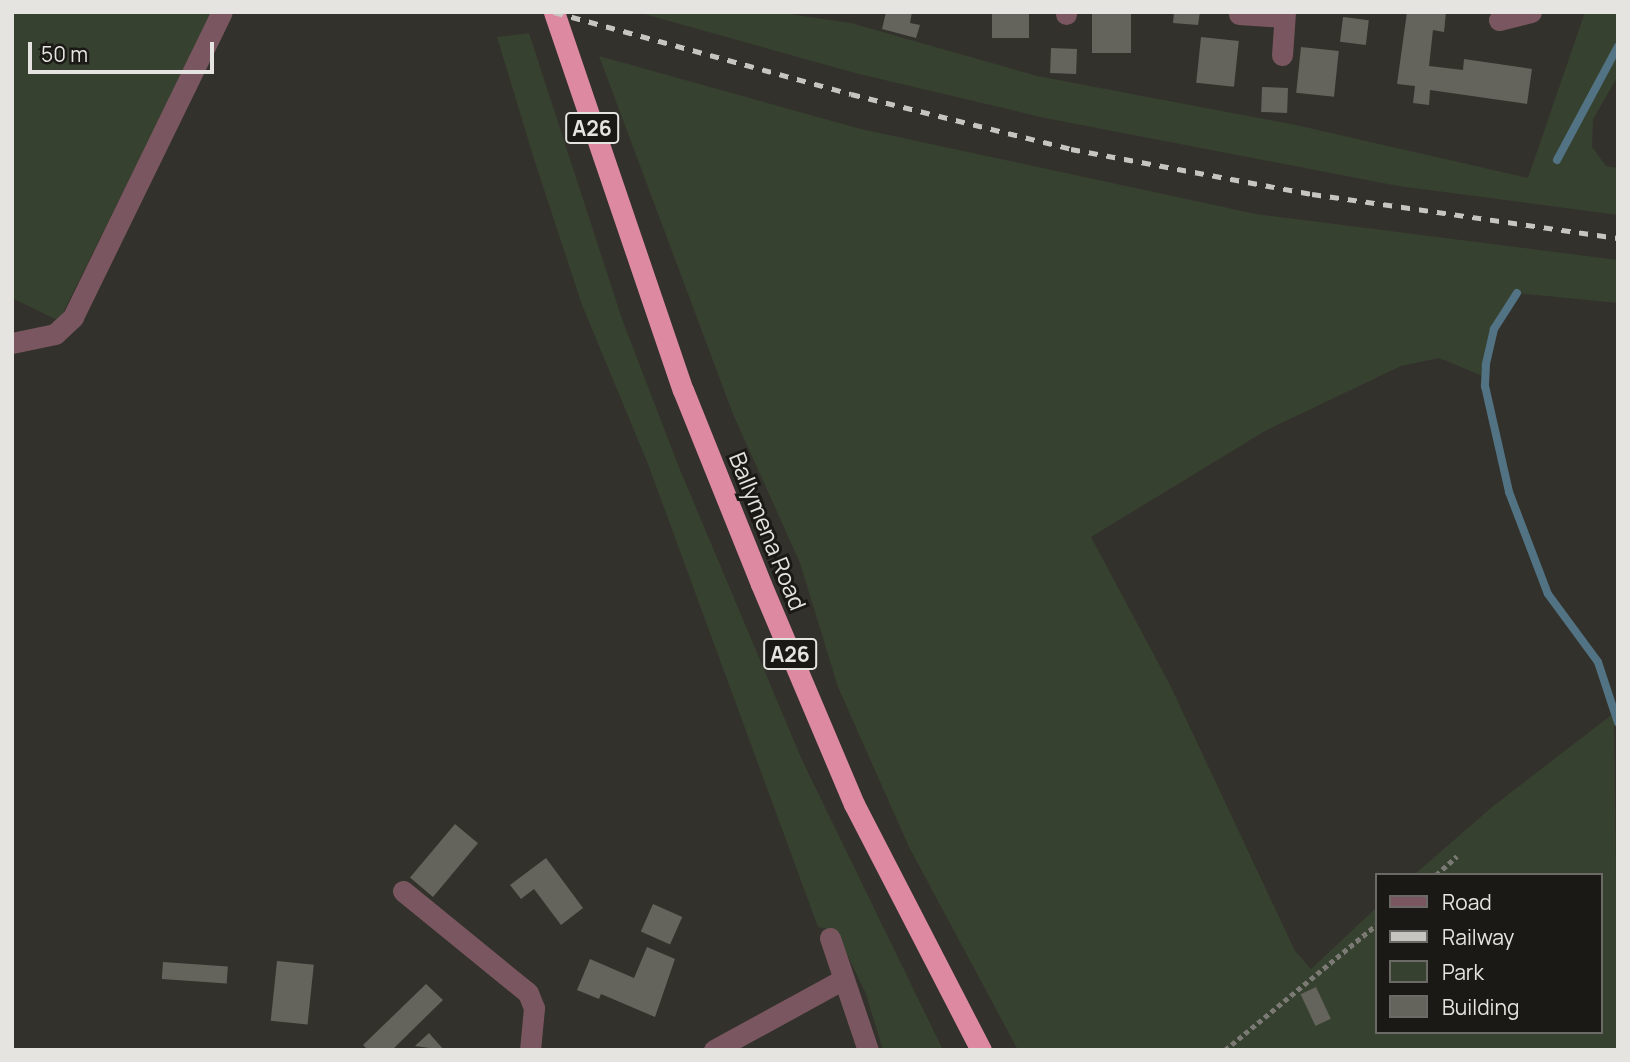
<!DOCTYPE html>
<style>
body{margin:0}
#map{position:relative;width:1630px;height:1062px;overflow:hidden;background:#33312b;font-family:Manrope,sans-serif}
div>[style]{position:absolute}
.green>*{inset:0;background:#374130}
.stream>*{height:8px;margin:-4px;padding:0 4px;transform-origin:4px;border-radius:4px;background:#527383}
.building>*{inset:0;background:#64635c;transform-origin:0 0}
.path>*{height:4.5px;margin-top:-2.25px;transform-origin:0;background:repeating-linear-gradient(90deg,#7a7973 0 5px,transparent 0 8.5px)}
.minor>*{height:21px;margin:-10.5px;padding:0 10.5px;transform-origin:10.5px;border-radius:10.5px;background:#7a5760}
.highway>*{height:21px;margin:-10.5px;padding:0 10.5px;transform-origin:10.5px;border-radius:10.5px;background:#dd89a1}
.rail>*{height:5px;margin-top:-2.5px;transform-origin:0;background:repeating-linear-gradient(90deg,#c6c5c0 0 9px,transparent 0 18px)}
span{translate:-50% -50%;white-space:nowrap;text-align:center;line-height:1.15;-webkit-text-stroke:6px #1a1916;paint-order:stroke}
.shield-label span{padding:2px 5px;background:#1a1916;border:2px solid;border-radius:5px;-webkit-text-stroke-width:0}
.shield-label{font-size:21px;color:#e5e4e0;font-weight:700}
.street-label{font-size:23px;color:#e5e4e0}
.frame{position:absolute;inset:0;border:14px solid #e5e4e0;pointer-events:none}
.legend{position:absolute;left:1375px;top:873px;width:228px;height:161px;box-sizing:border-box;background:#1a1916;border:2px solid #6b6a67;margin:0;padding:9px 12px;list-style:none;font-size:21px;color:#e5e4e0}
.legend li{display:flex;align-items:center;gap:14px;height:35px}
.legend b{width:35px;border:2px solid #6b6a67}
.scale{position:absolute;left:28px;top:42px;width:186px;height:32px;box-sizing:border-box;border:4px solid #e5e4e0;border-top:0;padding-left:9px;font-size:21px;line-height:24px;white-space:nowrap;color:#e5e4e0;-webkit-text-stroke:5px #1a1916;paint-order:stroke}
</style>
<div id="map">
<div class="green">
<div style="clip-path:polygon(12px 12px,212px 12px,59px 321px,12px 298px)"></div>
<div style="clip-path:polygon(637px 12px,776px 12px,851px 23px,1037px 76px,1296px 125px,1528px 178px,1585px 12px,1618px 12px,1618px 76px,1593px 119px,1592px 147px,1606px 166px,1618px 168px,1618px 215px,1398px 186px,1045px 118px,855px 73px)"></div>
<div style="clip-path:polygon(529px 33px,622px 319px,678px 465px,802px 760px,943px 1050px,883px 1050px,866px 994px,836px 931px,818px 927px,648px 464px,582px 305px,534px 159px,497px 37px)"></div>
<div style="clip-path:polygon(599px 56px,861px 129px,1256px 214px,1618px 260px,1618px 303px,1517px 293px,1494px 329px,1485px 377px,1439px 358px,1401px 366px,1265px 431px,1091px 537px,1170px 685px,1295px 951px,1311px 969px,1376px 908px,1376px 1032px,1600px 1032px,1600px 875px,1414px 875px,1492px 807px,1614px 713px,1618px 1050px,1018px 1050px,909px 847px,838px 687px,800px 563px,733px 414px)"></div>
</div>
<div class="stream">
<div style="left:1557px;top:160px;width:129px;rotate:-61.8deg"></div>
<div style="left:1517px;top:293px;width:43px;rotate:122.6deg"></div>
<div style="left:1494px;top:329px;width:37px;rotate:103deg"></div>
<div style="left:1486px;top:365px;width:21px;rotate:93deg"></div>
<div style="left:1485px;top:386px;width:109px;rotate:77.2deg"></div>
<div style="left:1509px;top:492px;width:109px;rotate:69.1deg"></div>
<div style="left:1548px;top:594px;width:84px;rotate:53.7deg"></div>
<div style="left:1598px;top:662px;width:64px;rotate:71.8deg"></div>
</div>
<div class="building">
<div style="clip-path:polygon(886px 12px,912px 12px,910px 23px,920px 25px,916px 38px,882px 29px)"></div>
<div style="left:992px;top:12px;width:37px;height:26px"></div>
<div style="left:1092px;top:12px;width:39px;height:41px"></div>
<div style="clip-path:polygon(1174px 12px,1200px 12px,1198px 25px,1173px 23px)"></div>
<div style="clip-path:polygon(1407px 12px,1446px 12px,1444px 32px,1433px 30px,1429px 66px,1463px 70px,1464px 59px,1532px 69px,1527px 104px,1430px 90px,1429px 105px,1413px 103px,1415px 86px,1397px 84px)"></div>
<div style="left:1343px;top:17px;width:26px;height:25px;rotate:7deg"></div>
<div style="left:1201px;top:37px;width:38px;height:46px;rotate:6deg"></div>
<div style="left:1301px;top:47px;width:38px;height:46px;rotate:6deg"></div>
<div style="left:1051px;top:48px;width:26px;height:25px;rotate:2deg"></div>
<div style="left:1262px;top:87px;width:26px;height:25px;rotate:2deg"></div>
<div style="left:455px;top:824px;width:30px;height:70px;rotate:40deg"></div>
<div style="clip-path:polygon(546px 858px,583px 908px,561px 925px,534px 889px,521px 899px,510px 885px)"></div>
<div style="left:653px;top:904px;width:32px;height:30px;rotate:24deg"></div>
<div style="clip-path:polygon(647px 947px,675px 959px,655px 1017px,601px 994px,599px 999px,577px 990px,590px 959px,634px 978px)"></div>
<div style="left:277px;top:961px;width:37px;height:60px;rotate:6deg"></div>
<div style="left:163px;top:962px;width:65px;height:17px;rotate:4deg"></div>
<div style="clip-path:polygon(426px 984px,443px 1000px,392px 1050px,368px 1050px,363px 1045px)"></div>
<div style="left:1316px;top:987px;width:35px;height:17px;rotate:65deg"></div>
<div style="clip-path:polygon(429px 1033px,444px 1050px,415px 1046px)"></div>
</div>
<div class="path">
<div style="left:1436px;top:875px;width:28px;rotate:-42deg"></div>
<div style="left:1225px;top:1050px;width:196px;rotate:-39.6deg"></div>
</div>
<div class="minor">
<div style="left:1066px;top:14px;width:2px;rotate:-90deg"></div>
<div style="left:1239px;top:14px;width:45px;rotate:3.8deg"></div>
<div style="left:1499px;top:20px;width:33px;rotate:-14deg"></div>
<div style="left:1282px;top:55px;width:43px;rotate:-86deg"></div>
<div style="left:12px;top:343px;width:44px;rotate:-11.8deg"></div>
<div style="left:55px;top:334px;width:25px;rotate:-43deg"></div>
<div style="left:73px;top:317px;width:339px;rotate:-64deg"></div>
<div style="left:403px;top:891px;width:161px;rotate:39.2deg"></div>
<div style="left:528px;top:993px;width:16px;rotate:68deg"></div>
<div style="left:534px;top:1008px;width:42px;rotate:95.4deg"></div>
<div style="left:830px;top:938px;width:118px;rotate:71.3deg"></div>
<div style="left:714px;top:1050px;width:146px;rotate:-28.7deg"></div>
</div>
<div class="highway">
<div style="left:554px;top:12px;width:399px;rotate:71.2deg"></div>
<div style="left:683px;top:390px;width:209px;rotate:68.1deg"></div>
<div style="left:761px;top:584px;width:239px;rotate:67.1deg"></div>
<div style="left:854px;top:804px;width:277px;rotate:62.7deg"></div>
</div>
<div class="rail">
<div style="left:554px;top:12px;width:308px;rotate:15.4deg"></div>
<div style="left:851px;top:94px;width:227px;rotate:14deg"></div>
<div style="left:1071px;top:149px;width:245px;rotate:10.6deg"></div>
<div style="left:1312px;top:194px;width:309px;rotate:8.2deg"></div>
</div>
<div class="shield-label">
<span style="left:592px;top:128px">A26</span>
<span style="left:790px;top:654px">A26</span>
</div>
<div class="street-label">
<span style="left:768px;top:531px;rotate:68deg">Ballymena Road</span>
</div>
<div class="frame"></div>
<ul class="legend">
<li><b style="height:9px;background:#7a5760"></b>Road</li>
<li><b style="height:9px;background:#c6c5c0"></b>Railway</li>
<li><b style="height:19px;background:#374130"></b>Park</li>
<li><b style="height:19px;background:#64635c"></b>Building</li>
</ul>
<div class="scale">50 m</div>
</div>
